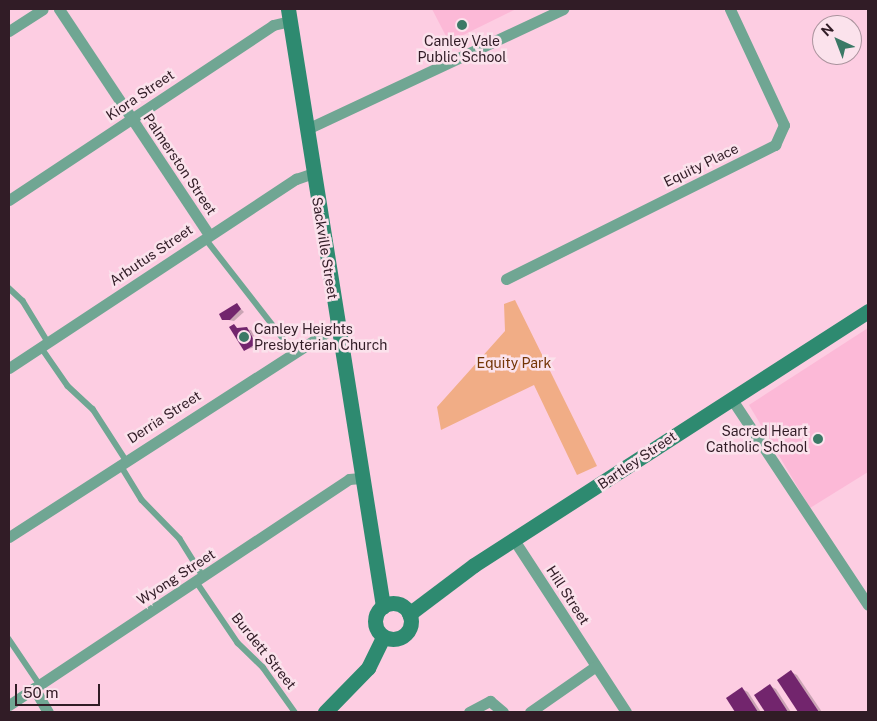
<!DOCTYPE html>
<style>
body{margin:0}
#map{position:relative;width:877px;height:721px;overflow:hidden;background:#fdcde2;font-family:"Public Sans",sans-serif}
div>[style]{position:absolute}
.built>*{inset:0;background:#fcb9d7}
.green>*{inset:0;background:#f1ad86}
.shadow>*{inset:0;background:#0003}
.building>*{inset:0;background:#72256d}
.lane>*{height:5.5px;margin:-2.75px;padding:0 2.75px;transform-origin:2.75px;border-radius:2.75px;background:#70a693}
.street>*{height:11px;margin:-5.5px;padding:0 5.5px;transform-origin:5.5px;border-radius:5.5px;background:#70a693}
.secondary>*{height:15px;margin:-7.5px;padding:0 7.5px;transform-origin:7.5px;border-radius:7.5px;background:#2e8a70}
.secondary>.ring{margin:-7.5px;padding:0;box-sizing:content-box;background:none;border:15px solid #2e8a70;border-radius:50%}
.dots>*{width:14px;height:14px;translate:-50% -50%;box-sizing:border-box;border:2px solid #fbe2ec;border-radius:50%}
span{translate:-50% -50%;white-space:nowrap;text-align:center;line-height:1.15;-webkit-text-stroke:5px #fbe2ec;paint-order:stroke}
.poi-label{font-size:14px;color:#311c26}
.left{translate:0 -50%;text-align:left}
.right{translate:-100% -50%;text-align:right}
.street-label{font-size:14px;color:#311c26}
.park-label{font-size:14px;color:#733506}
.frame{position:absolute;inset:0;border:10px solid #311c26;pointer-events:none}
.north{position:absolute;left:812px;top:15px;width:50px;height:50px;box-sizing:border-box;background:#fbe2ec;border:1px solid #aa939d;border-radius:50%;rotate:317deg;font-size:14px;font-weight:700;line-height:20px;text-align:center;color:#311c26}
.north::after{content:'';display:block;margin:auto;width:18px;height:22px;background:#3b7966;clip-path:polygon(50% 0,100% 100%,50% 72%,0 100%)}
.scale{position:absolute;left:15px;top:684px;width:85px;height:22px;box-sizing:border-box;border:2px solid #311c26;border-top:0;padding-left:6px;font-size:15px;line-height:18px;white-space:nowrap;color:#311c26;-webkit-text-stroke:4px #fbe2ec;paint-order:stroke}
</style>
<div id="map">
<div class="built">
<div style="clip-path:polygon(432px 9px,516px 9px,449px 42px)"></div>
<div style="clip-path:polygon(868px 328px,868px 472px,810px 508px,749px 405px)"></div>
</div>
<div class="green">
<div style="clip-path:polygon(515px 300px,597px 466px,577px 475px,534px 385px,441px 430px,437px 407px,505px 331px,504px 304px)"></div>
</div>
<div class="shadow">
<div style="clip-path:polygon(237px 305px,244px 312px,234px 321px,223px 319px)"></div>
<div style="clip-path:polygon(231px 328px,251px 330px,259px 346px,245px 350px)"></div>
<div style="clip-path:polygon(791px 672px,797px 675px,822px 712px,800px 712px,779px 680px)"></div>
<div style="clip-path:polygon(770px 686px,776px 689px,791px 712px,767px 712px,756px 695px)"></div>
<div style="clip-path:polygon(742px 689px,748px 692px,761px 712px,737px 712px,728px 698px)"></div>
</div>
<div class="building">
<div style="clip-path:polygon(237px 303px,241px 309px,230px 320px,222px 320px,219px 314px)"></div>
<div style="clip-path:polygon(234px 324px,237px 328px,247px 327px,256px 344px,244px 351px,229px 327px)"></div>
<div style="clip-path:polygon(791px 670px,819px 712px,798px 712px,777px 680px)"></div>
<div style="clip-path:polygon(770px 684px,788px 712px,765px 712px,754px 695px)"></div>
<div style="clip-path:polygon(742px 687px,758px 712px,735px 712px,726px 698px)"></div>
</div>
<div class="lane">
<div style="left:205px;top:238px;width:143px;rotate:52.1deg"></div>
<div style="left:9px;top:288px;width:19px;rotate:43deg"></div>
<div style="left:23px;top:301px;width:48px;rotate:58.6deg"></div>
<div style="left:41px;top:347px;width:47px;rotate:55.3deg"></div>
<div style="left:68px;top:386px;width:34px;rotate:43deg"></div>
<div style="left:93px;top:409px;width:61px;rotate:57.1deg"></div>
<div style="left:120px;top:464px;width:42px;rotate:58.6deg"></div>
<div style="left:142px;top:500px;width:54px;rotate:45.7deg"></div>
<div style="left:180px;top:539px;width:44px;rotate:58.1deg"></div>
<div style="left:196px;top:581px;width:75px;rotate:55.9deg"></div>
<div style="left:238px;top:643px;width:35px;rotate:44deg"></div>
<div style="left:263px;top:667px;width:55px;rotate:54.6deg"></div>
<div style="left:9px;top:639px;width:55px;rotate:56deg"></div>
</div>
<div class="street">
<div style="left:59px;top:9px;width:271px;rotate:56.4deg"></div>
<div style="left:9px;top:31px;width:40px;rotate:-32.9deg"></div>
<div style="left:307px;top:129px;width:283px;rotate:-25.1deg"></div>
<div style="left:9px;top:200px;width:317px;rotate:-33.5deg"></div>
<div style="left:273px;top:25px;width:17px;rotate:-13deg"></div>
<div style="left:506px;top:279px;width:301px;rotate:-26.5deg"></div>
<div style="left:775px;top:145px;width:22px;rotate:-66deg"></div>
<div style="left:784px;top:125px;width:128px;rotate:-115deg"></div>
<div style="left:9px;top:368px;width:344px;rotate:-33.4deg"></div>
<div style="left:296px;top:179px;width:18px;rotate:-19deg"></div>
<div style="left:731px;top:398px;width:248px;rotate:56.5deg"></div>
<div style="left:9px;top:537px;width:391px;rotate:-32.8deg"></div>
<div style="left:514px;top:540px;width:205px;rotate:56.9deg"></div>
<div style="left:34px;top:688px;width:28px;rotate:60deg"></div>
<div style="left:9px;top:705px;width:408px;rotate:-33.6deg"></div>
<div style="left:349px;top:479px;width:12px;rotate:-5deg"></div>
<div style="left:469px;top:712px;width:24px;rotate:-28deg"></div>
<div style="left:490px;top:701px;width:17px;rotate:40deg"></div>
<div style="left:530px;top:712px;width:80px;rotate:-34.9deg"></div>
</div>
<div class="secondary">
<div style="left:288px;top:9px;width:605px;rotate:80.96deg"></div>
<div class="ring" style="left:375px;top:603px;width:21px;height:21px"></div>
<div style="left:409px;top:614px;width:81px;rotate:-37deg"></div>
<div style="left:474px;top:565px;width:469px;rotate:-32.8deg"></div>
<div style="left:325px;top:712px;width:62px;rotate:-45.7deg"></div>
<div style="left:368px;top:668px;width:34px;rotate:-64deg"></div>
</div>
<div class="dots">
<div style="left:462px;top:25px;background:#3b7966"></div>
<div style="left:244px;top:337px;background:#3b7966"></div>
<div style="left:818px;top:439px;background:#3b7966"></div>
</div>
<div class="poi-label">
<span style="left:462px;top:49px">Canley Vale<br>Public School</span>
<span class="left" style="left:254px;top:337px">Canley Heights<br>Presbyterian Church</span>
<span class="right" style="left:808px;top:439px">Sacred Heart<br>Catholic School</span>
</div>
<div class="street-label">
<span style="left:140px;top:95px;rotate:-34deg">Kiora Street</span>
<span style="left:180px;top:164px;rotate:56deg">Palmerston Street</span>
<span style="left:701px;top:165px;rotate:-26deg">Equity Place</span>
<span style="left:325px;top:248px;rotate:81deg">Sackville Street</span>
<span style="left:151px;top:255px;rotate:-34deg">Arbutus Street</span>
<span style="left:164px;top:417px;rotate:-33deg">Derria Street</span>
<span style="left:637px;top:460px;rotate:-34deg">Bartley Street</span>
<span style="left:176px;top:577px;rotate:-33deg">Wyong Street</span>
<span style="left:568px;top:595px;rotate:57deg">Hill Street</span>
<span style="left:264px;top:651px;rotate:51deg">Burdett Street</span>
</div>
<div class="park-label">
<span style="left:514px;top:363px">Equity Park</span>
</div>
<div class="frame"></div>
<div class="north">N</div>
<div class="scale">50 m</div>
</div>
